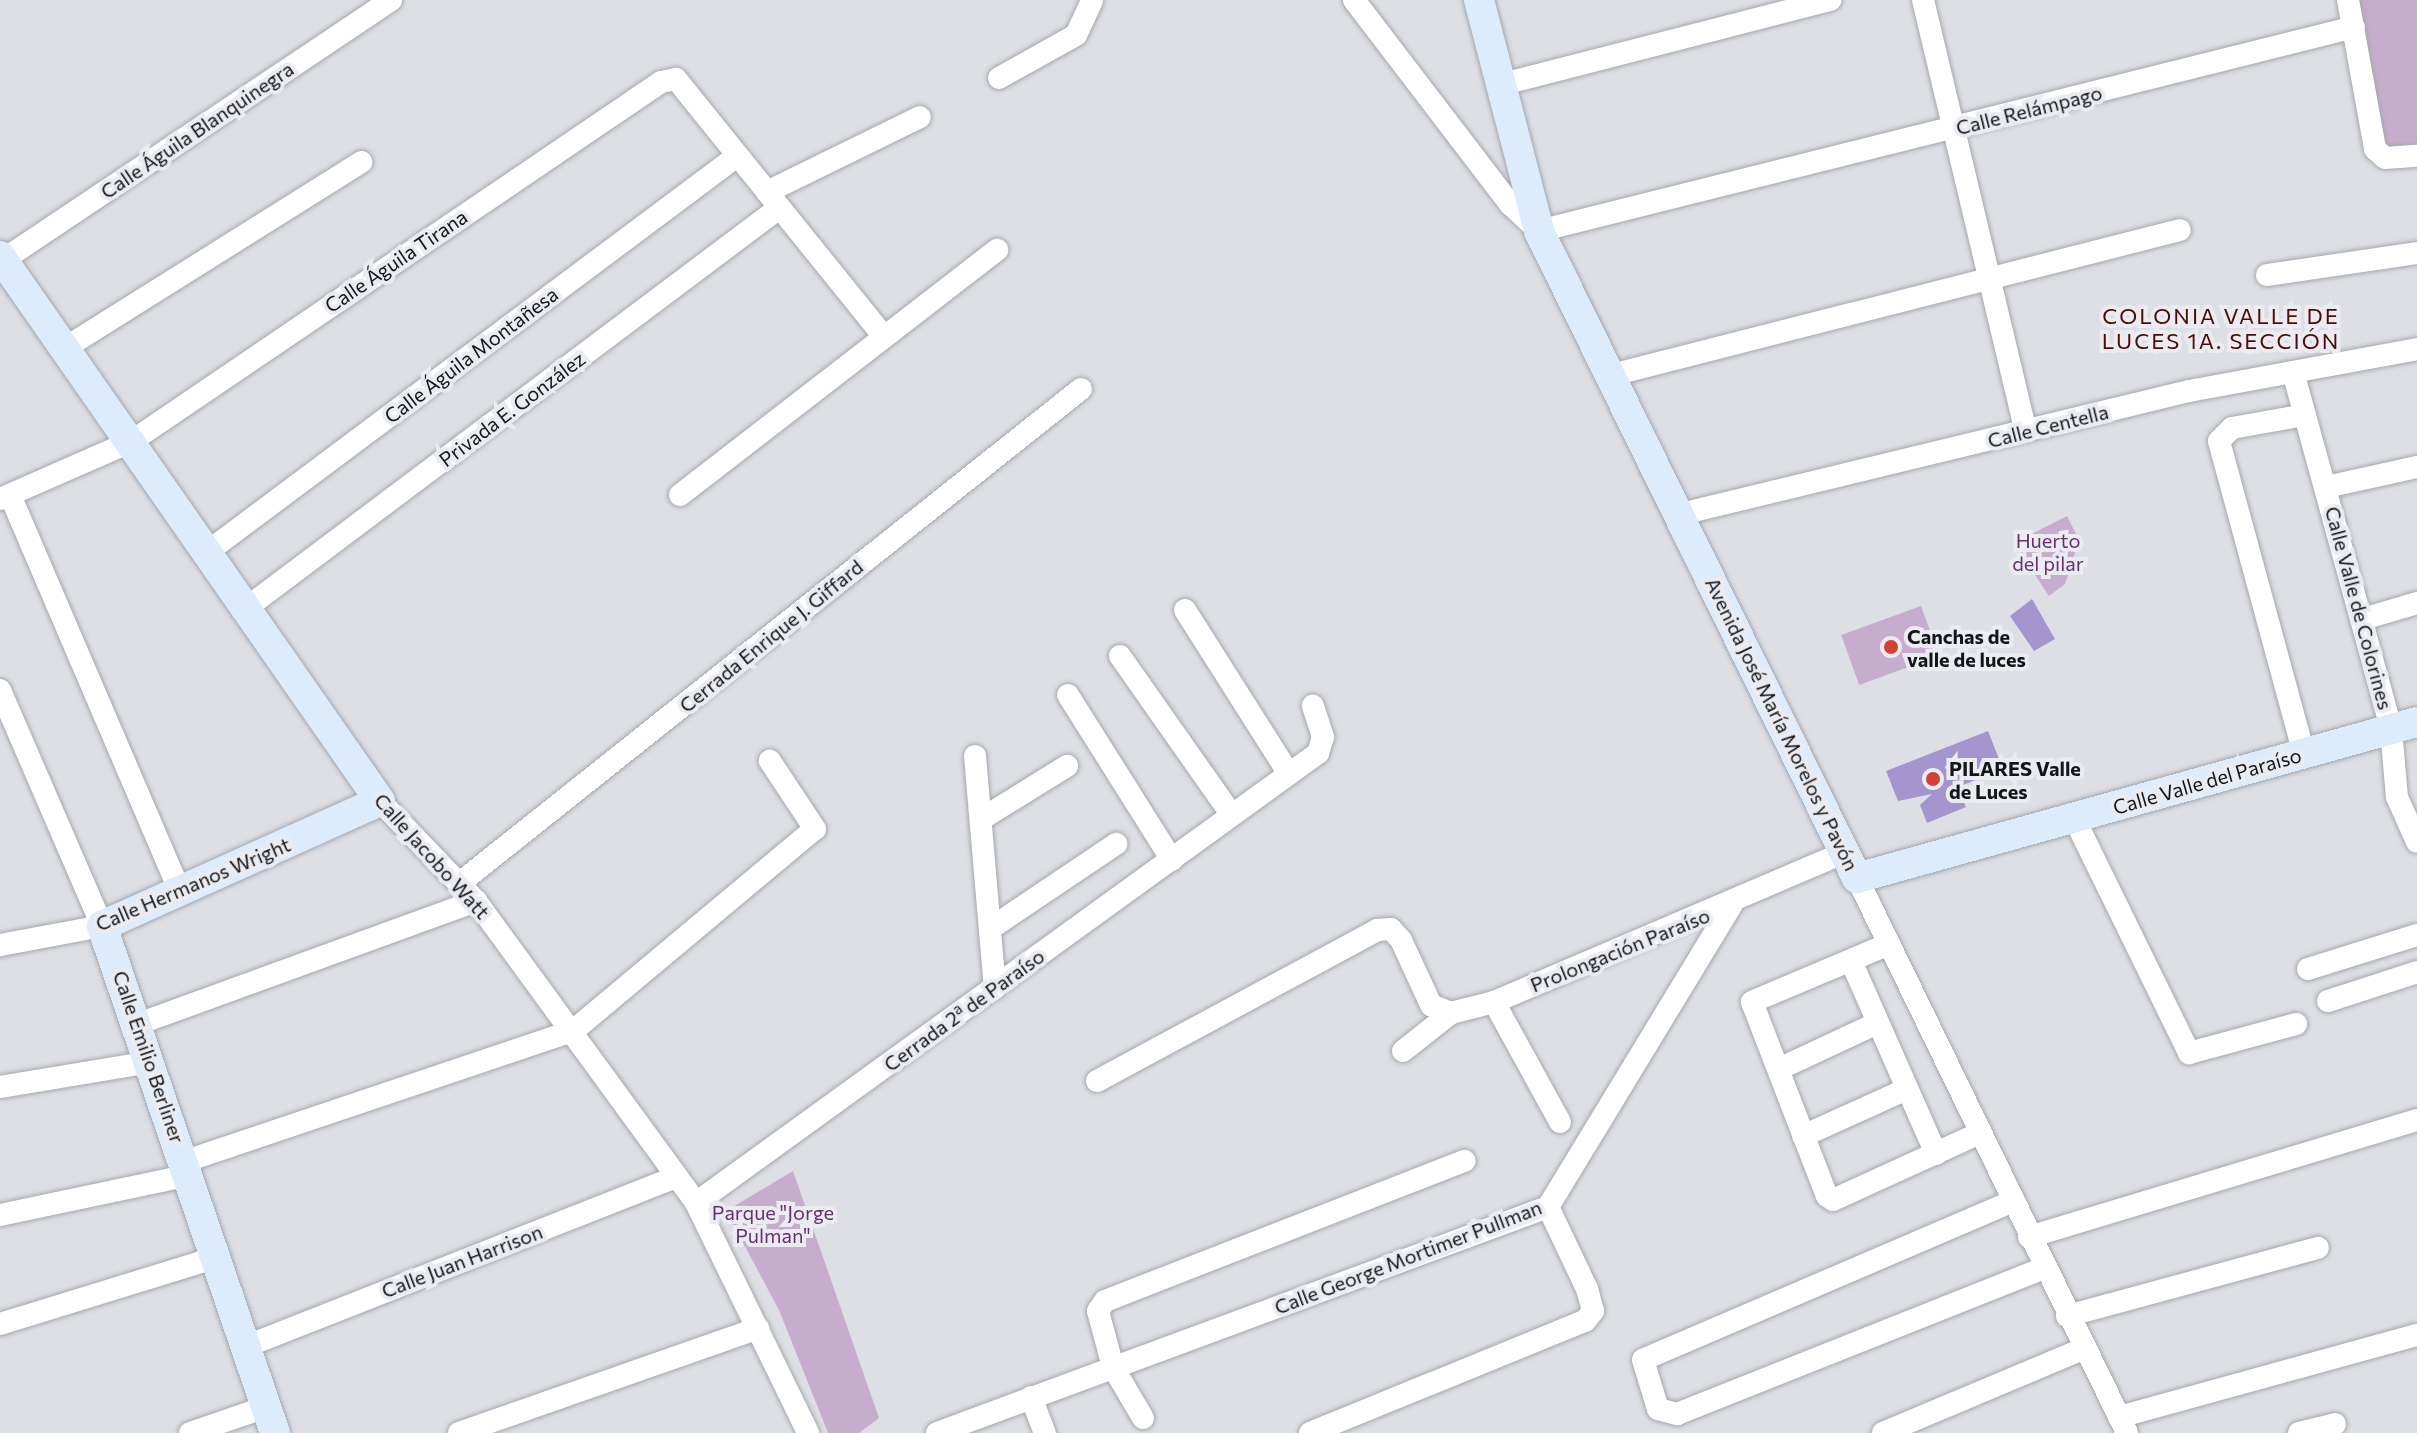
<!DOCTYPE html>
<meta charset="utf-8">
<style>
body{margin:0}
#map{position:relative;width:2417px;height:1433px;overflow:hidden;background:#dddfe5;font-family:Commissioner,sans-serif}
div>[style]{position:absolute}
.green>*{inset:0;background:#c7adcd;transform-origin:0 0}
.building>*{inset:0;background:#a595cf}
.roads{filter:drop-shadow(0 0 2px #a5a7ad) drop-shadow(0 0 2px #a5a7ad)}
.street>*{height:22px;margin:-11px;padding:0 11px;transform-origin:11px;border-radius:11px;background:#fff}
.secondary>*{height:30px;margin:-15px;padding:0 15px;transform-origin:15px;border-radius:15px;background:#ddecfc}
.dots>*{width:22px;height:22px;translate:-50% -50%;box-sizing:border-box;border:4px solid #eaecf2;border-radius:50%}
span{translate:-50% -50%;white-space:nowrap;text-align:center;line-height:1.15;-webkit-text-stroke:8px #eaecf2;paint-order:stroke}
.street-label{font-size:20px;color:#141517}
.park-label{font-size:20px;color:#64306f}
.poi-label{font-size:20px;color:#141517;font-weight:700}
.left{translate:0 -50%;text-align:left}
.neighbourhood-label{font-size:22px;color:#4f0b07;letter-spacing:2px}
</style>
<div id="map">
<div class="green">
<div style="clip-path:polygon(2355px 0,2417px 0,2417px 149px,2387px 152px)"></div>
<div style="clip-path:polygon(2067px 516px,2079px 540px,2065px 584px,2049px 596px,2014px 543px)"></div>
<div style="left:1921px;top:606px;width:53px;height:85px;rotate:70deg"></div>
<div style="clip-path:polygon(793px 1171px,879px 1418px,859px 1433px,828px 1433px,779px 1310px,726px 1211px)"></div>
</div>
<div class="building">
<div style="clip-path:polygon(2032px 599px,2055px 639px,2034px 651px,2010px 616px)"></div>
<div style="clip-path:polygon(1988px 731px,2003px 769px,1958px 787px,1966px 807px,1927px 823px,1920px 805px,1932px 794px,1898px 801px,1886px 771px)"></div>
</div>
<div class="roads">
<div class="street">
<div style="left:1354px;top:0;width:258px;rotate:52.6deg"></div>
<div style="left:1511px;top:205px;width:38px;rotate:43deg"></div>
<div style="left:1539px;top:231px;width:840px;rotate:-14.05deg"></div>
<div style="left:1923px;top:0;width:443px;rotate:76.6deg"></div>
<div style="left:2348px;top:0;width:151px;rotate:79.7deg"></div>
<div style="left:2375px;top:149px;width:13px;rotate:42deg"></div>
<div style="left:2385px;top:158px;width:32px;rotate:-4deg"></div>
<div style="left:999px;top:78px;width:88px;rotate:-29.2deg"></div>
<div style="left:1076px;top:35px;width:38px;rotate:-65deg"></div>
<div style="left:1503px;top:84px;width:338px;rotate:-14.4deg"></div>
<div style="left:767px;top:192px;width:170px;rotate:-26.1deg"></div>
<div style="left:3px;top:260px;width:467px;rotate:-33.8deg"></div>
<div style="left:2267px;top:275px;width:152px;rotate:-8.3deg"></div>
<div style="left:65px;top:348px;width:350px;rotate:-32.1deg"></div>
<div style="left:2293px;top:372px;width:370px;rotate:74.6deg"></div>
<div style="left:2391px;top:729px;width:68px;rotate:85deg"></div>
<div style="left:2397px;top:797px;width:49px;rotate:66deg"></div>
<div style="left:1608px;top:376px;width:590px;rotate:-14.32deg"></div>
<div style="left:2326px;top:487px;width:93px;rotate:-12.4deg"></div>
<div style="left:10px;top:495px;width:434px;rotate:66.8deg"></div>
<div style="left:680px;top:495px;width:401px;rotate:-37.7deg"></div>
<div style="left:0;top:499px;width:144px;rotate:-23.7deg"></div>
<div style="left:132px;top:441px;width:639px;rotate:-34.16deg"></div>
<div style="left:661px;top:82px;width:15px;rotate:-11deg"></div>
<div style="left:676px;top:79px;width:331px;rotate:51.1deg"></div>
<div style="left:1681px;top:514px;width:523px;rotate:-13.61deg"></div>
<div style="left:2189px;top:391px;width:232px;rotate:-10.4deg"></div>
<div style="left:206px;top:553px;width:663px;rotate:-36.78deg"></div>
<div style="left:245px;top:609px;width:668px;rotate:-36.9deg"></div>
<div style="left:1185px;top:610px;width:194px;rotate:57.6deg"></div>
<div style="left:2363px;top:619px;width:56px;rotate:-16.5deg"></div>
<div style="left:1120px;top:656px;width:193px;rotate:54.9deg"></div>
<div style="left:0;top:690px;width:257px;rotate:66.6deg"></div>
<div style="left:102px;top:926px;width:104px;rotate:169.4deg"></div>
<div style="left:1068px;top:695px;width:195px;rotate:57.8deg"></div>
<div style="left:2304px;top:754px;width:324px;rotate:-105.2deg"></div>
<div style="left:2219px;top:441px;width:18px;rotate:-45deg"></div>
<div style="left:2232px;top:428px;width:74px;rotate:-10.1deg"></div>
<div style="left:975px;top:756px;width:233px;rotate:85.1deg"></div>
<div style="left:380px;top:801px;width:139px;rotate:46.2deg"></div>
<div style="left:476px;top:901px;width:374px;rotate:53.9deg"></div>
<div style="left:696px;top:1203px;width:256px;rotate:64deg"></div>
<div style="left:983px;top:818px;width:99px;rotate:-31.8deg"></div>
<div style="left:2074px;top:818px;width:262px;rotate:63.9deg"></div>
<div style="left:2189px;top:1053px;width:111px;rotate:-15.2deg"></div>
<div style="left:1857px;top:878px;width:617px;rotate:64.06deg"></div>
<div style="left:461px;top:882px;width:792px;rotate:-38.49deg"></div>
<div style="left:991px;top:928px;width:151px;rotate:-33.9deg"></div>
<div style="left:1889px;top:944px;width:149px;rotate:157.1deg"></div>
<div style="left:1752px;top:1002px;width:208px;rotate:68.9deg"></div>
<div style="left:1827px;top:1196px;width:7px;rotate:34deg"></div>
<div style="left:1833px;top:1200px;width:159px;rotate:-24.5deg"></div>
<div style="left:1851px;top:961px;width:211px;rotate:66.2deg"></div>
<div style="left:2308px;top:969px;width:114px;rotate:-17.3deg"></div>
<div style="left:2328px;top:1001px;width:94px;rotate:-18deg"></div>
<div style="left:1494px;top:1002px;width:137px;rotate:61.2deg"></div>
<div style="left:138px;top:1024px;width:360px;rotate:-20deg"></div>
<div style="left:1403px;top:1051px;width:61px;rotate:-38.4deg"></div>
<div style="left:1451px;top:1013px;width:44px;rotate:-14.3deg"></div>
<div style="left:1494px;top:1002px;width:379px;rotate:-23.1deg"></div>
<div style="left:1779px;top:1069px;width:108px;rotate:-25.1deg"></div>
<div style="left:1097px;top:1081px;width:318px;rotate:-28.3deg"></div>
<div style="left:1377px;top:930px;width:14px;rotate:-4deg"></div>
<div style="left:1391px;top:929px;width:15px;rotate:48deg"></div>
<div style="left:1401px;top:940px;width:72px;rotate:65.2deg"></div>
<div style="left:1431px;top:1005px;width:22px;rotate:22deg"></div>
<div style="left:0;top:1087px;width:153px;rotate:-9.4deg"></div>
<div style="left:1803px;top:1136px;width:114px;rotate:-24.3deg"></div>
<div style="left:186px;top:1161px;width:408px;rotate:-18.6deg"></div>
<div style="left:573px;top:1031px;width:315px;rotate:-39.9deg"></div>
<div style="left:815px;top:829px;width:82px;rotate:-123.5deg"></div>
<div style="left:2011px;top:1202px;width:400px;rotate:156.8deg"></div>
<div style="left:1643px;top:1360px;width:51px;rotate:73deg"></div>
<div style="left:1658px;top:1409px;width:20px;rotate:15deg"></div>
<div style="left:1677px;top:1414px;width:395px;rotate:-21.7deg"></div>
<div style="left:696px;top:1203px;width:768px;rotate:-35.88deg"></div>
<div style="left:1318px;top:753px;width:17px;rotate:-73deg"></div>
<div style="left:1323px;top:737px;width:33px;rotate:-108deg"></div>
<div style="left:0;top:1215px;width:194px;rotate:-11.9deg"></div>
<div style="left:2029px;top:1237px;width:405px;rotate:-16.8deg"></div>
<div style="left:2067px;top:1316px;width:260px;rotate:-15.2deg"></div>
<div style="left:0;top:1324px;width:225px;rotate:-17.1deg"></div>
<div style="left:247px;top:1346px;width:461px;rotate:-21.5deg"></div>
<div style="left:1031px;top:1397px;width:39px;rotate:69deg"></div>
<div style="left:2119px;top:1417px;width:309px;rotate:-15.4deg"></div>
<div style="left:1143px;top:1418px;width:59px;rotate:-120.5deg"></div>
<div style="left:1113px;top:1367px;width:58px;rotate:-105deg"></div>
<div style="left:1098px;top:1311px;width:12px;rotate:-55deg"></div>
<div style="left:1105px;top:1301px;width:386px;rotate:-21.3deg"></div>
<div style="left:190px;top:1433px;width:80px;rotate:-18.9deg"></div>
<div style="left:459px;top:1433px;width:317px;rotate:-19.3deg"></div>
<div style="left:937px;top:1433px;width:651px;rotate:-20.3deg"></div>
<div style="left:1548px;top:1207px;width:354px;rotate:-58.7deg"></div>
<div style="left:1310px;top:1433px;width:297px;rotate:-22.2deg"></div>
<div style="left:1585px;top:1321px;width:13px;rotate:-51deg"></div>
<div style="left:1593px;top:1311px;width:23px;rotate:-105deg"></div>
<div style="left:1587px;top:1289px;width:91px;rotate:-115.4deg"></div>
<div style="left:1883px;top:1433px;width:217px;rotate:-22.8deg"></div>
<div style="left:2299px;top:1433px;width:37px;rotate:-14deg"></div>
</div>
<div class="secondary">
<div style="left:1479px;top:0;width:239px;rotate:75.4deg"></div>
<div style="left:1539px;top:231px;width:721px;rotate:63.83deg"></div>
<div style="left:1857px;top:878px;width:581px;rotate:-15.57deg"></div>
<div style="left:0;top:256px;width:664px;rotate:55.11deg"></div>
<div style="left:380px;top:801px;width:305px;rotate:155.8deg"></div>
<div style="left:102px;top:926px;width:536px;rotate:71.16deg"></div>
</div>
</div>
<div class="dots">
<div style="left:1891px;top:647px;background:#d04235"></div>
<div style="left:1933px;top:779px;background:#d04235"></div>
</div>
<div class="street-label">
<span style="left:2029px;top:110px;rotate:-14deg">Calle Relámpago</span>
<span style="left:197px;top:130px;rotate:-34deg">Calle Águila Blanquinegra</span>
<span style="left:396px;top:261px;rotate:-34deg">Calle Águila Tirana</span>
<span style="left:471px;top:355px;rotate:-37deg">Calle Águila Montañesa</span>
<span style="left:512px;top:409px;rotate:-37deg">Privada E. González</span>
<span style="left:2048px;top:426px;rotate:-14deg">Calle Centella</span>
<span style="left:2359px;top:608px;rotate:75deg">Calle Valle de Colorines</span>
<span style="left:771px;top:636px;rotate:-39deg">Cerrada Enrique J. Giffard</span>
<span style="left:1782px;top:724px;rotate:64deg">Avenida José María Morelos y Pavón</span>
<span style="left:2207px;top:781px;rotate:-16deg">Calle Valle del Paraíso</span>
<span style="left:432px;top:856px;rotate:48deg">Calle Jacobo Watt</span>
<span style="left:193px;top:884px;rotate:-23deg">Calle Hermanos Wright</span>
<span style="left:1620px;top:950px;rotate:-22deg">Prolongación Paraíso</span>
<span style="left:964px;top:1010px;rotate:-36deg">Cerrada 2ª de Paraíso</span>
<span style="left:149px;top:1057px;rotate:71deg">Calle Emilio Berliner</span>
<span style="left:1408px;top:1257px;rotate:-21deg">Calle George Mortimer Pullman</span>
<span style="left:462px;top:1261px;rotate:-21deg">Calle Juan Harrison</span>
</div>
<div class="park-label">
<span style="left:2048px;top:552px">Huerto<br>del pilar</span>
<span style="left:773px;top:1224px">Parque "Jorge<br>Pulman"</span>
</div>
<div class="poi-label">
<span class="left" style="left:1907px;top:648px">Canchas de<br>valle de luces</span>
<span class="left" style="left:1949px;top:780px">PILARES Valle<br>de Luces</span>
</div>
<div class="neighbourhood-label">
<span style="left:2221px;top:328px">COLONIA VALLE DE<br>LUCES 1A. SECCIÓN</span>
</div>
</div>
